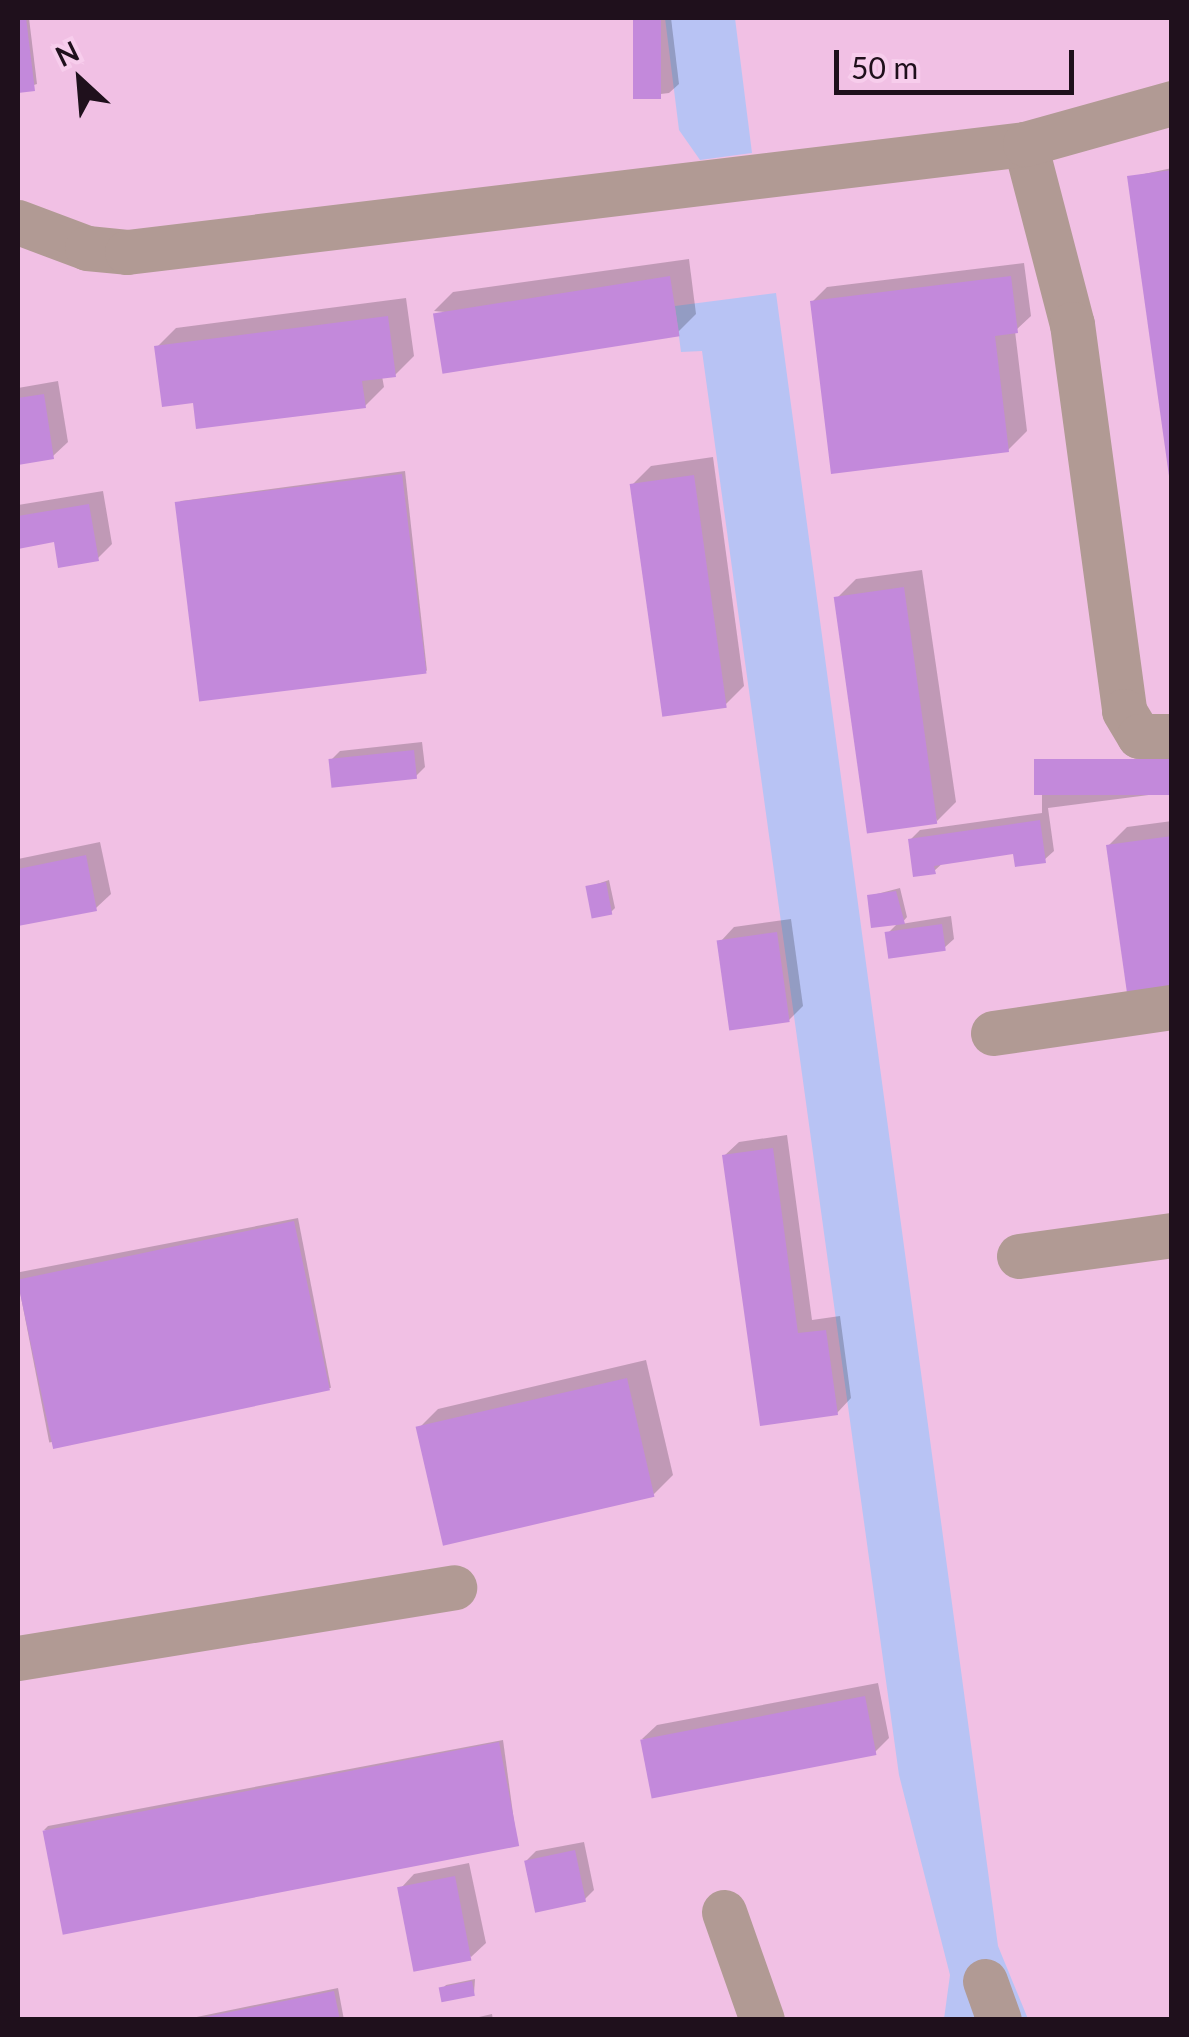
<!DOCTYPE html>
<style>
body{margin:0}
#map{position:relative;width:1189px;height:2037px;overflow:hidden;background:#f7cdec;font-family:Lato,sans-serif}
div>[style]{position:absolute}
.built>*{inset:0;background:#f1c0e4;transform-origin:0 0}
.green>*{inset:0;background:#b8c3f4}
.shadow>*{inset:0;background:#0003;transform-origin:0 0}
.building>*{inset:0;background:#c389db;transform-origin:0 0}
.minor>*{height:45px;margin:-22.5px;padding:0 22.5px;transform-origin:22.5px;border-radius:22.5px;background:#b19a94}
span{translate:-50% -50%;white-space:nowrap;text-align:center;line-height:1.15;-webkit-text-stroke:8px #f7cdec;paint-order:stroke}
.frame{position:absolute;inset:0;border:20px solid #1f101c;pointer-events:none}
.north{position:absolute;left:30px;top:30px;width:100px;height:100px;-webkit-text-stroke:8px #f7cdec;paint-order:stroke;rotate:334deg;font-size:28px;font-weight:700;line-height:40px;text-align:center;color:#1f101c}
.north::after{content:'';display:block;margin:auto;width:35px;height:45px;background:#1f101c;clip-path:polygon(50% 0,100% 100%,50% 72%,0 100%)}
.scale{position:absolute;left:834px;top:50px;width:240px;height:45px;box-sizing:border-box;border:5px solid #1f101c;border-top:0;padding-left:12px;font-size:30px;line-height:35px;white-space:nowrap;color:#1f101c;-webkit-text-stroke:8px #f7cdec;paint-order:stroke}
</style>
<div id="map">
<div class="built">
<div style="left:18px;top:18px;width:1153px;height:2001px"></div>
</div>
<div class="green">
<div style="clip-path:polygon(665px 18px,735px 18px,752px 153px,700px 160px,679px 130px)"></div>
<div style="clip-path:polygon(776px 293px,998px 1946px,1028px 2019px,944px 2019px,950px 1975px,899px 1775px,702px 351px,681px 352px,675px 306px)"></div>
</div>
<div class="shadow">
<div style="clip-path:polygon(18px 18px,29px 18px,37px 84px,18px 90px)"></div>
<div style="clip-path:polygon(635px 18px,671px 18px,679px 84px,669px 93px,644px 96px)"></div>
<div style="clip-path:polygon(1172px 168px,1172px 475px,1130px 177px)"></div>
<div style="clip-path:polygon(689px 259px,696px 314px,677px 333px,434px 311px,453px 292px)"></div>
<div style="clip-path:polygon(1024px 263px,1031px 316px,1015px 331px,1027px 431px,1008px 450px,812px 302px,827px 287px)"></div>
<div style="clip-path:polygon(406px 298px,414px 356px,395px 375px,382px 376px,384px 387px,365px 406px,195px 400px,157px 347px,176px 328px)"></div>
<div style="clip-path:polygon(58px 381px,68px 442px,53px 456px,18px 462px,18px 388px)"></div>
<div style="clip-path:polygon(713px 457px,744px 686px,725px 705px,632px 485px,651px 466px)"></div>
<div style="clip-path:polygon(405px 471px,427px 671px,177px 505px,181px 501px)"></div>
<div style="clip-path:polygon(103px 491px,112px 544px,98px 558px,56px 539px,18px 546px,18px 505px)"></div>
<div style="clip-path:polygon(922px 570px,956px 802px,937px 821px,837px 598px,856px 579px)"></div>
<div style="clip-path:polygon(422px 742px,425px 767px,416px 776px,331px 760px,340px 751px)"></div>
<div style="clip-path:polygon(1172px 757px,1172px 792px,1048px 808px,1054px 851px,1044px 860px,1015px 852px,944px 862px,934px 871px,910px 840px,920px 830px,1042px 813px,1042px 774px)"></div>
<div style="clip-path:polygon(1172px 821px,1172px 984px,1108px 846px,1127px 827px)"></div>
<div style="clip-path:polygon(100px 842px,111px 894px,96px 908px,18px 924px,18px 859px)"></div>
<div style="clip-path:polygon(609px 880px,615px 908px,611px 912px,588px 887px)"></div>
<div style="clip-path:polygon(900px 888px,907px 917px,901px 924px,951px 916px,954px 939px,944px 948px,887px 934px,899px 922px,869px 896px)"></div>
<div style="clip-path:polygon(791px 919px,803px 1006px,789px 1020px,720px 942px,734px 927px)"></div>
<div style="clip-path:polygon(787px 1135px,812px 1320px,840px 1316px,851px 1398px,837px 1413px,762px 1423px,724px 1156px,739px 1142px)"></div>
<div style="left:298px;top:1218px;width:173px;height:287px;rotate:79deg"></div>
<div style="clip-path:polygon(646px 1360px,673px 1475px,654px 1494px,419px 1428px,438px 1409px)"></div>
<div style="clip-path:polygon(878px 1683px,889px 1738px,874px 1753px,642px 1739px,657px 1725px)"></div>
<div style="clip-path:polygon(503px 1740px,517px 1843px,44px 1830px,48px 1826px)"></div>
<div style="clip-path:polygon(584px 1842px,594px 1890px,584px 1900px,526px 1861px,536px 1851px)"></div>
<div style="clip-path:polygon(469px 1863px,486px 1943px,471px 1957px,400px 1889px,414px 1874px)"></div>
<div style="clip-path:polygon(475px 1979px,474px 1994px,442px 1989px,446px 1985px)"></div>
<div style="clip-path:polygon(338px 1988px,344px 2020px,182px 2020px)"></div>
<div style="clip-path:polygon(492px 2014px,493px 2020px,466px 2020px)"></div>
</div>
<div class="building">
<div style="clip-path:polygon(18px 18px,26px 18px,35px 91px,18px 93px)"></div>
<div style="left:633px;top:18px;width:28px;height:81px"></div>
<div style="clip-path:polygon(1172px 170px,1172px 476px,1169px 476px,1127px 176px)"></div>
<div style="left:670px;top:276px;width:61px;height:240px;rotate:81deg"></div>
<div style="clip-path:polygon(1011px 276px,1018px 333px,995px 336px,1009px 452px,831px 474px,810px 301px)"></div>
<div style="clip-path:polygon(388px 316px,396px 377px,362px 381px,366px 408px,196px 429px,193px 403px,162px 407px,154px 346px)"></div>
<div style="clip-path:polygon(44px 394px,54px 459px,18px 465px,18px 398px)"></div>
<div style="left:402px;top:474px;width:201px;height:229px;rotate:83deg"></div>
<div style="left:694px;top:475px;width:235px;height:65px;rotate:82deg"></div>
<div style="clip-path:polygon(89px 504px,99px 561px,58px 568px,54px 542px,18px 549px,18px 516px)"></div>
<div style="left:904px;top:587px;width:239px;height:71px;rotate:82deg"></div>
<div style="left:414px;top:750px;width:29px;height:86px;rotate:84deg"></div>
<div style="left:1172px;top:759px;width:36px;height:138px;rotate:90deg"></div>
<div style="clip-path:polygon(1040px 820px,1046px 863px,1015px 867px,1013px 854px,934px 866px,936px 874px,913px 877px,908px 839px)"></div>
<div style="clip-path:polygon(1172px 836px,1172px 987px,1127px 993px,1106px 845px)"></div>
<div style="clip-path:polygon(86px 855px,97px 911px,18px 926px,18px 869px)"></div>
<div style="left:606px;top:882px;width:33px;height:21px;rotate:79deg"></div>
<div style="clip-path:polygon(896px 891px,905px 924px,871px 928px,867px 895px)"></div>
<div style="left:942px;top:924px;width:27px;height:58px;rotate:82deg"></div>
<div style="left:777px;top:932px;width:91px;height:61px;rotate:82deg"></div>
<div style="clip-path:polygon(773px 1148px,798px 1333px,826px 1330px,838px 1415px,760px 1426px,722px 1155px)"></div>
<div style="left:294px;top:1221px;width:173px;height:283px;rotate:78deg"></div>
<div style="left:627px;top:1378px;width:122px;height:217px;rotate:77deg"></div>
<div style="left:865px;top:1696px;width:60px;height:229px;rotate:79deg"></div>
<div style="left:499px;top:1742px;width:106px;height:465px;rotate:79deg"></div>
<div style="left:575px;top:1850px;width:53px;height:52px;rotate:78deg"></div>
<div style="left:455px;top:1876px;width:86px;height:59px;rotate:79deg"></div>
<div style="left:472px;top:1981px;width:15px;height:34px;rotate:79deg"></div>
<div style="clip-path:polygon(334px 1991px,340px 2020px,200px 2020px,200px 2018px)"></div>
</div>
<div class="minor">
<div style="left:1025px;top:144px;width:186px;rotate:75.4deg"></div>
<div style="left:1072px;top:324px;width:390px;rotate:82.3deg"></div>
<div style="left:1124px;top:711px;width:29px;rotate:59deg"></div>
<div style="left:1139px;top:736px;width:33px"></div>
<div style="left:18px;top:222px;width:74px;rotate:20.6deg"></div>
<div style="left:87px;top:248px;width:40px;rotate:5.7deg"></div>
<div style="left:127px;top:252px;width:904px;rotate:-6.86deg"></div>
<div style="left:1025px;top:144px;width:153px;rotate:-15.6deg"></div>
<div style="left:993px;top:1033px;width:181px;rotate:-8.3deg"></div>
<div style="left:1019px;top:1256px;width:154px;rotate:-7.8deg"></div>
<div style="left:18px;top:1658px;width:442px;rotate:-9.2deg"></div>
<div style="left:724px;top:1912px;width:114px;rotate:70.6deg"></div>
<div style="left:985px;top:1981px;width:41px;rotate:70.3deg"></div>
</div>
<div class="frame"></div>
<div class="north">N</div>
<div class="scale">50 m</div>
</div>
